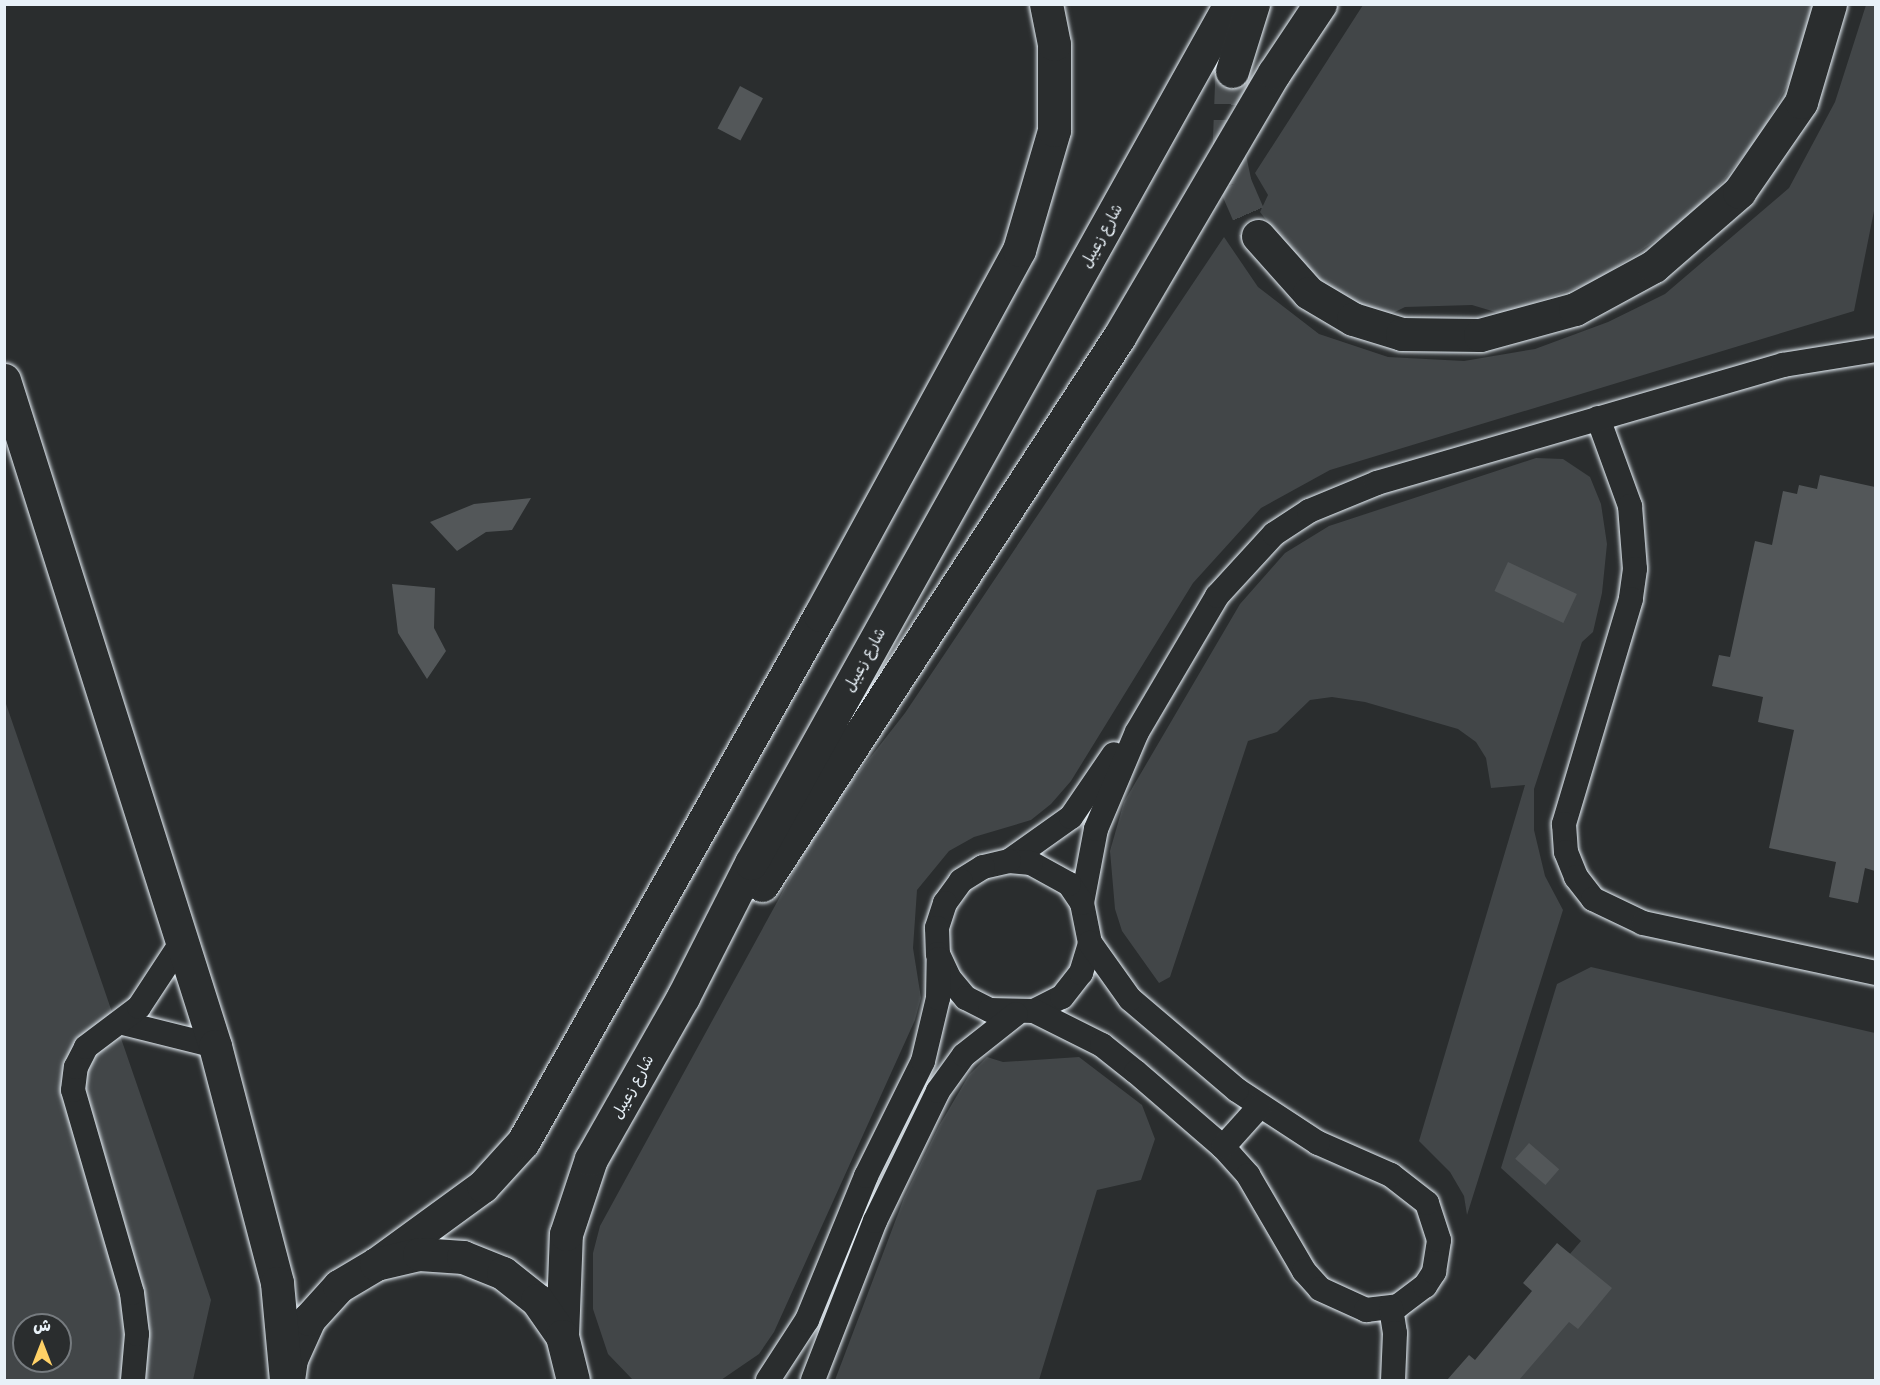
<!DOCTYPE html>
<meta charset="utf-8">
<style>
body{margin:0}
#map{position:relative;width:1880px;height:1385px;overflow:hidden;background:#2a2d2e;font-family:"Balsamiq Sans","Playpen Sans Arabic",sans-serif}
div>[style]{position:absolute}
.green>*{inset:0;background:#424648}
.building>*{inset:0;background:#535759;transform-origin:0 0}
.highway-tunnel>*{height:33px;margin-top:-16.5px;transform-origin:0;background:repeating-linear-gradient(90deg,#464a4c 0 33px,transparent 0 49px)}
.roads{filter:drop-shadow(0 0 2px #e8f1f8) drop-shadow(0 0 2px #e8f1f8)}
.street>*{height:24px;margin:-12px;padding:0 12px;transform-origin:12px;border-radius:12px;background:#2a2d2e}
.secondary>*{height:33px;margin:-16.5px;padding:0 16.5px;transform-origin:16.5px;border-radius:16.5px;background:#2a2d2e}
.highway>*{height:33px;margin:-16.5px;padding:0 16.5px;transform-origin:16.5px;border-radius:16.5px;background:#2a2d2e}
span{translate:-50% -50%;white-space:nowrap;text-align:center;line-height:1.15;-webkit-text-stroke:6px #2a2d2e;paint-order:stroke}
.street-label{font-size:15px;color:#e8f1f8}
.frame{position:absolute;inset:0;border:6px solid #e8f1f8;pointer-events:none}
.north{position:absolute;left:12px;top:1313px;width:60px;height:60px;box-sizing:border-box;background:#2a2d2e;border:2px solid #767b7f;border-radius:50%;rotate:0deg;font-size:16px;font-weight:700;line-height:24px;text-align:center;color:#e8f1f8}
.north::after{content:'';display:block;margin:auto;width:21px;height:27px;background:#ffd166;clip-path:polygon(50% 0,100% 100%,50% 72%,0 100%)}
</style>
<div id="map">
<div class="green">
<div style="clip-path:polygon(1363px 5px,1817px 5px,1793px 75px,1760px 135px,1721px 184px,1679px 225px,1594px 282px,1502px 314px,1472px 305px,1405px 307px,1383px 318px,1341px 300px,1285px 245px,1260px 212px,1268px 195px,1255px 173px)"></div>
<div style="clip-path:polygon(1866px 5px,1875px 5px,1875px 206px,1854px 311px,1330px 470px,1261px 508px,1193px 583px,1071px 781px,1051px 804px,1031px 820px,974px 837px,949px 851px,917px 890px,913px 948px,921px 998px,915px 1020px,774px 1332px,759px 1354px,721px 1380px,633px 1380px,608px 1354px,593px 1309px,593px 1253px,600px 1226px,823px 818px,905px 713px,1224px 237px,1258px 287px,1319px 334px,1388px 357px,1464px 361px,1535px 349px,1608px 322px,1665px 294px,1789px 188px,1835px 102px)"></div>
<div style="clip-path:polygon(1536px 458px,1563px 459px,1590px 477px,1601px 504px,1607px 544px,1602px 593px,1593px 632px,1582px 642px,1534px 789px,1534px 830px,1545px 876px,1563px 910px,1467px 1215px,1464px 1196px,1450px 1172px,1419px 1141px,1525px 785px,1491px 788px,1486px 758px,1476px 742px,1458px 729px,1365px 702px,1332px 697px,1310px 700px,1277px 732px,1248px 741px,1170px 977px,1159px 983px,1122px 931px,1115px 909px,1110px 851px,1124px 802px,1240px 604px,1285px 553px,1329px 526px)"></div>
<div style="clip-path:polygon(evenodd,4px 698px,211px 1300px,193px 1380px,5px 1380px,4px 698px,24px 1325px,60px 1325px,60px 1361px,24px 1361px,24px 1325px)"></div>
<div style="clip-path:polygon(1591px 967px,1875px 1033px,1875px 1380px,1462px 1380px,1581px 1241px,1501px 1168px,1557px 984px)"></div>
<div style="clip-path:polygon(987px 1057px,1003px 1062px,1079px 1057px,1142px 1105px,1155px 1139px,1141px 1180px,1097px 1190px,1039px 1380px,835px 1380px,904px 1198px,939px 1126px,969px 1075px)"></div>
</div>
<div class="building">
<div style="left:740px;top:86px;width:26px;height:48px;rotate:28deg"></div>
<div style="clip-path:polygon(1820px 475px,1875px 487px,1875px 871px,1865px 868px,1858px 903px,1829px 897px,1836px 862px,1769px 848px,1794px 730px,1758px 722px,1763px 697px,1712px 686px,1719px 655px,1730px 657px,1755px 541px,1772px 545px,1783px 491px,1797px 494px,1799px 485px,1817px 489px)"></div>
<div style="clip-path:polygon(531px 498px,512px 530px,486px 532px,457px 551px,430px 522px,474px 504px)"></div>
<div style="left:1508px;top:562px;width:76px;height:32px;rotate:25deg"></div>
<div style="clip-path:polygon(392px 584px,435px 588px,434px 628px,446px 651px,427px 679px,398px 633px)"></div>
<div style="left:1529px;top:1143px;width:40px;height:21px;rotate:41deg"></div>
<div style="clip-path:polygon(1557px 1243px,1612px 1288px,1578px 1329px,1569px 1322px,1519px 1380px,1447px 1380px,1469px 1355px,1475px 1360px,1532px 1291px,1523px 1283px)"></div>
</div>
<div class="highway-tunnel">
<div style="left:1232px;top:71px;width:83px;rotate:92.1deg"></div>
<div style="left:1229px;top:154px;width:30px;rotate:78deg"></div>
<div style="left:1235px;top:183px;width:58px;rotate:66.5deg"></div>
</div>
<div class="roads">
<div class="street">
<div style="left:1598px;top:418px;width:94px;rotate:70deg"></div>
<div style="left:1630px;top:506px;width:63px;rotate:85.5deg"></div>
<div style="left:1635px;top:569px;width:30px;rotate:98deg"></div>
<div style="left:1631px;top:599px;width:235px;rotate:106.6deg"></div>
<div style="left:1564px;top:824px;width:28px;rotate:86deg"></div>
<div style="left:1566px;top:852px;width:27px;rotate:68deg"></div>
<div style="left:1576px;top:877px;width:28px;rotate:52deg"></div>
<div style="left:1593px;top:899px;width:55px;rotate:25.6deg"></div>
<div style="left:1643px;top:923px;width:238px;rotate:12.1deg"></div>
<div style="left:1009px;top:861px;width:76px;rotate:-35.4deg"></div>
<div style="left:1071px;top:817px;width:76px;rotate:-55.7deg"></div>
<div style="left:1082px;top:903px;width:75px;rotate:-79.3deg"></div>
<div style="left:1096px;top:829px;width:105px;rotate:-67.1deg"></div>
<div style="left:1137px;top:732px;width:158px;rotate:-59.5deg"></div>
<div style="left:1217px;top:596px;width:84px;rotate:-47.4deg"></div>
<div style="left:1274px;top:534px;width:42px;rotate:-33.3deg"></div>
<div style="left:1309px;top:511px;width:74px;rotate:-22.4deg"></div>
<div style="left:1377px;top:483px;width:423px;rotate:-16.2deg"></div>
<div style="left:1783px;top:365px;width:94px;rotate:-9.2deg"></div>
<div style="left:1034px;top:1011px;width:31px;rotate:-27deg"></div>
<div style="left:1062px;top:997px;width:31px;rotate:-52deg"></div>
<div style="left:1081px;top:973px;width:31px;rotate:-73deg"></div>
<div style="left:1090px;top:943px;width:41px;rotate:-101.3deg"></div>
<div style="left:1082px;top:903px;width:23px;rotate:-124deg"></div>
<div style="left:1069px;top:884px;width:43px;rotate:-151.1deg"></div>
<div style="left:1031px;top:863px;width:22px;rotate:-175deg"></div>
<div style="left:1009px;top:861px;width:27px;rotate:167deg"></div>
<div style="left:983px;top:867px;width:26px;rotate:148deg"></div>
<div style="left:961px;top:881px;width:27px;rotate:126deg"></div>
<div style="left:945px;top:903px;width:26px;rotate:108deg"></div>
<div style="left:937px;top:928px;width:26px;rotate:88deg"></div>
<div style="left:938px;top:954px;width:26px;rotate:65deg"></div>
<div style="left:949px;top:978px;width:26px;rotate:50deg"></div>
<div style="left:966px;top:998px;width:27px;rotate:27deg"></div>
<div style="left:990px;top:1010px;width:44px;rotate:1.3deg"></div>
<div style="left:1034px;top:1011px;width:76px;rotate:26.6deg"></div>
<div style="left:1102px;top:1045px;width:43px;rotate:38.5deg"></div>
<div style="left:1136px;top:1072px;width:115px;rotate:40.8deg"></div>
<div style="left:1223px;top:1147px;width:38px;rotate:48deg"></div>
<div style="left:1248px;top:1175px;width:111px;rotate:59.7deg"></div>
<div style="left:1304px;top:1271px;width:24px;rotate:48deg"></div>
<div style="left:1320px;top:1289px;width:51px;rotate:24.5deg"></div>
<div style="left:1366px;top:1310px;width:32px;rotate:-7deg"></div>
<div style="left:1398px;top:1306px;width:34px;rotate:-37deg"></div>
<div style="left:1425px;top:1286px;width:17px;rotate:-57deg"></div>
<div style="left:1434px;top:1272px;width:32px;rotate:-81deg"></div>
<div style="left:1439px;top:1240px;width:39px;rotate:-108deg"></div>
<div style="left:1427px;top:1203px;width:46px;rotate:-142.1deg"></div>
<div style="left:1391px;top:1175px;width:80px;rotate:-156.3deg"></div>
<div style="left:1318px;top:1143px;width:97px;rotate:-146.8deg"></div>
<div style="left:1237px;top:1090px;width:140px;rotate:-139.6deg"></div>
<div style="left:1130px;top:999px;width:69px;rotate:-125.5deg"></div>
<div style="left:123px;top:1023px;width:95px;rotate:14deg"></div>
<div style="left:1223px;top:1147px;width:54px;rotate:-48deg"></div>
<div style="left:1391px;top:1308px;width:25px;rotate:81deg"></div>
<div style="left:1395px;top:1333px;width:47px;rotate:92.4deg"></div>
<div style="left:133px;top:1380px;width:46px;rotate:-85deg"></div>
<div style="left:137px;top:1334px;width:41px;rotate:-97deg"></div>
<div style="left:132px;top:1293px;width:211px;rotate:-106.2deg"></div>
<div style="left:73px;top:1090px;width:23px;rotate:-83deg"></div>
<div style="left:76px;top:1067px;width:22px;rotate:-63deg"></div>
<div style="left:86px;top:1047px;width:66px;rotate:-37deg"></div>
<div style="left:139px;top:1007px;width:80px;rotate:-56.7deg"></div>
<div style="left:768px;top:1380px;width:72px;rotate:-57deg"></div>
<div style="left:807px;top:1320px;width:156px;rotate:-67.7deg"></div>
<div style="left:866px;top:1176px;width:128px;rotate:-63.6deg"></div>
<div style="left:923px;top:1061px;width:65px;rotate:-76.6deg"></div>
<div style="left:938px;top:998px;width:39px;rotate:-89deg"></div>
<div style="left:813px;top:1380px;width:171px;rotate:-68.7deg"></div>
<div style="left:875px;top:1221px;width:144px;rotate:-64.1deg"></div>
<div style="left:938px;top:1091px;width:44px;rotate:-54.2deg"></div>
<div style="left:964px;top:1055px;width:66px;rotate:-38.3deg"></div>
</div>
<div class="secondary">
<div style="left:762px;top:885px;width:654px;rotate:-56.92deg"></div>
<div style="left:1119px;top:337px;width:306px;rotate:-59.6deg"></div>
<div style="left:1274px;top:73px;width:83px;rotate:-56.3deg"></div>
<div style="left:376px;top:1264px;width:132px;rotate:-36.1deg"></div>
<div style="left:483px;top:1186px;width:59px;rotate:-47.7deg"></div>
<div style="left:523px;top:1142px;width:605px;rotate:-60.6deg"></div>
<div style="left:562px;top:1336px;width:102px;rotate:-87.8deg"></div>
<div style="left:566px;top:1234px;width:79px;rotate:-71.6deg"></div>
<div style="left:591px;top:1159px;width:186px;rotate:-60.4deg"></div>
<div style="left:683px;top:997px;width:150px;rotate:-63.1deg"></div>
<div style="left:751px;top:863px;width:984px;rotate:-60.85deg"></div>
<div style="left:288px;top:1380px;width:21px;rotate:-82deg"></div>
<div style="left:291px;top:1359px;width:44px;rotate:-65.8deg"></div>
<div style="left:309px;top:1319px;width:45px;rotate:-47.7deg"></div>
<div style="left:339px;top:1286px;width:43px;rotate:-30.7deg"></div>
<div style="left:376px;top:1264px;width:44px;rotate:-13.1deg"></div>
<div style="left:419px;top:1254px;width:44px;rotate:3.9deg"></div>
<div style="left:463px;top:1257px;width:43px;rotate:21.8deg"></div>
<div style="left:503px;top:1273px;width:43px;rotate:38.5deg"></div>
<div style="left:537px;top:1300px;width:44px;rotate:55.2deg"></div>
<div style="left:562px;top:1336px;width:45px;rotate:76deg"></div>
</div>
<div class="highway">
<div style="left:1232px;top:71px;width:70px;rotate:-72.6deg"></div>
<div style="left:1258px;top:236px;width:76px;rotate:48.2deg"></div>
<div style="left:1309px;top:293px;width:51px;rotate:30.6deg"></div>
<div style="left:1353px;top:319px;width:51px;rotate:17deg"></div>
<div style="left:1402px;top:334px;width:78px;rotate:0.7deg"></div>
<div style="left:1480px;top:335px;width:98px;rotate:-15.3deg"></div>
<div style="left:1575px;top:309px;width:90px;rotate:-28.6deg"></div>
<div style="left:1654px;top:266px;width:113px;rotate:-41deg"></div>
<div style="left:1739px;top:192px;width:109px;rotate:-55.4deg"></div>
<div style="left:1801px;top:102px;width:102px;rotate:-73.5deg"></div>
<div style="left:4px;top:380px;width:699px;rotate:72.42deg"></div>
<div style="left:215px;top:1046px;width:245px;rotate:75.3deg"></div>
<div style="left:277px;top:1283px;width:97px;rotate:84.7deg"></div>
<div style="left:820px;top:615px;width:416px;rotate:-61.4deg"></div>
<div style="left:1019px;top:250px;width:125px;rotate:-73.7deg"></div>
<div style="left:1054px;top:130px;width:86px;rotate:-90deg"></div>
<div style="left:1054px;top:44px;width:41px;rotate:-101.3deg"></div>
</div>
</div>
<div class="street-label">
<span style="left:1102px;top:236px;rotate:-61deg">شارع زعيبل</span>
<span style="left:865px;top:660px;rotate:-61deg">شارع زعيبل</span>
<span style="left:633px;top:1087px;rotate:-61deg">شارع زعيبل</span>
</div>
<div class="frame"></div>
<div class="north">ش</div>
</div>
